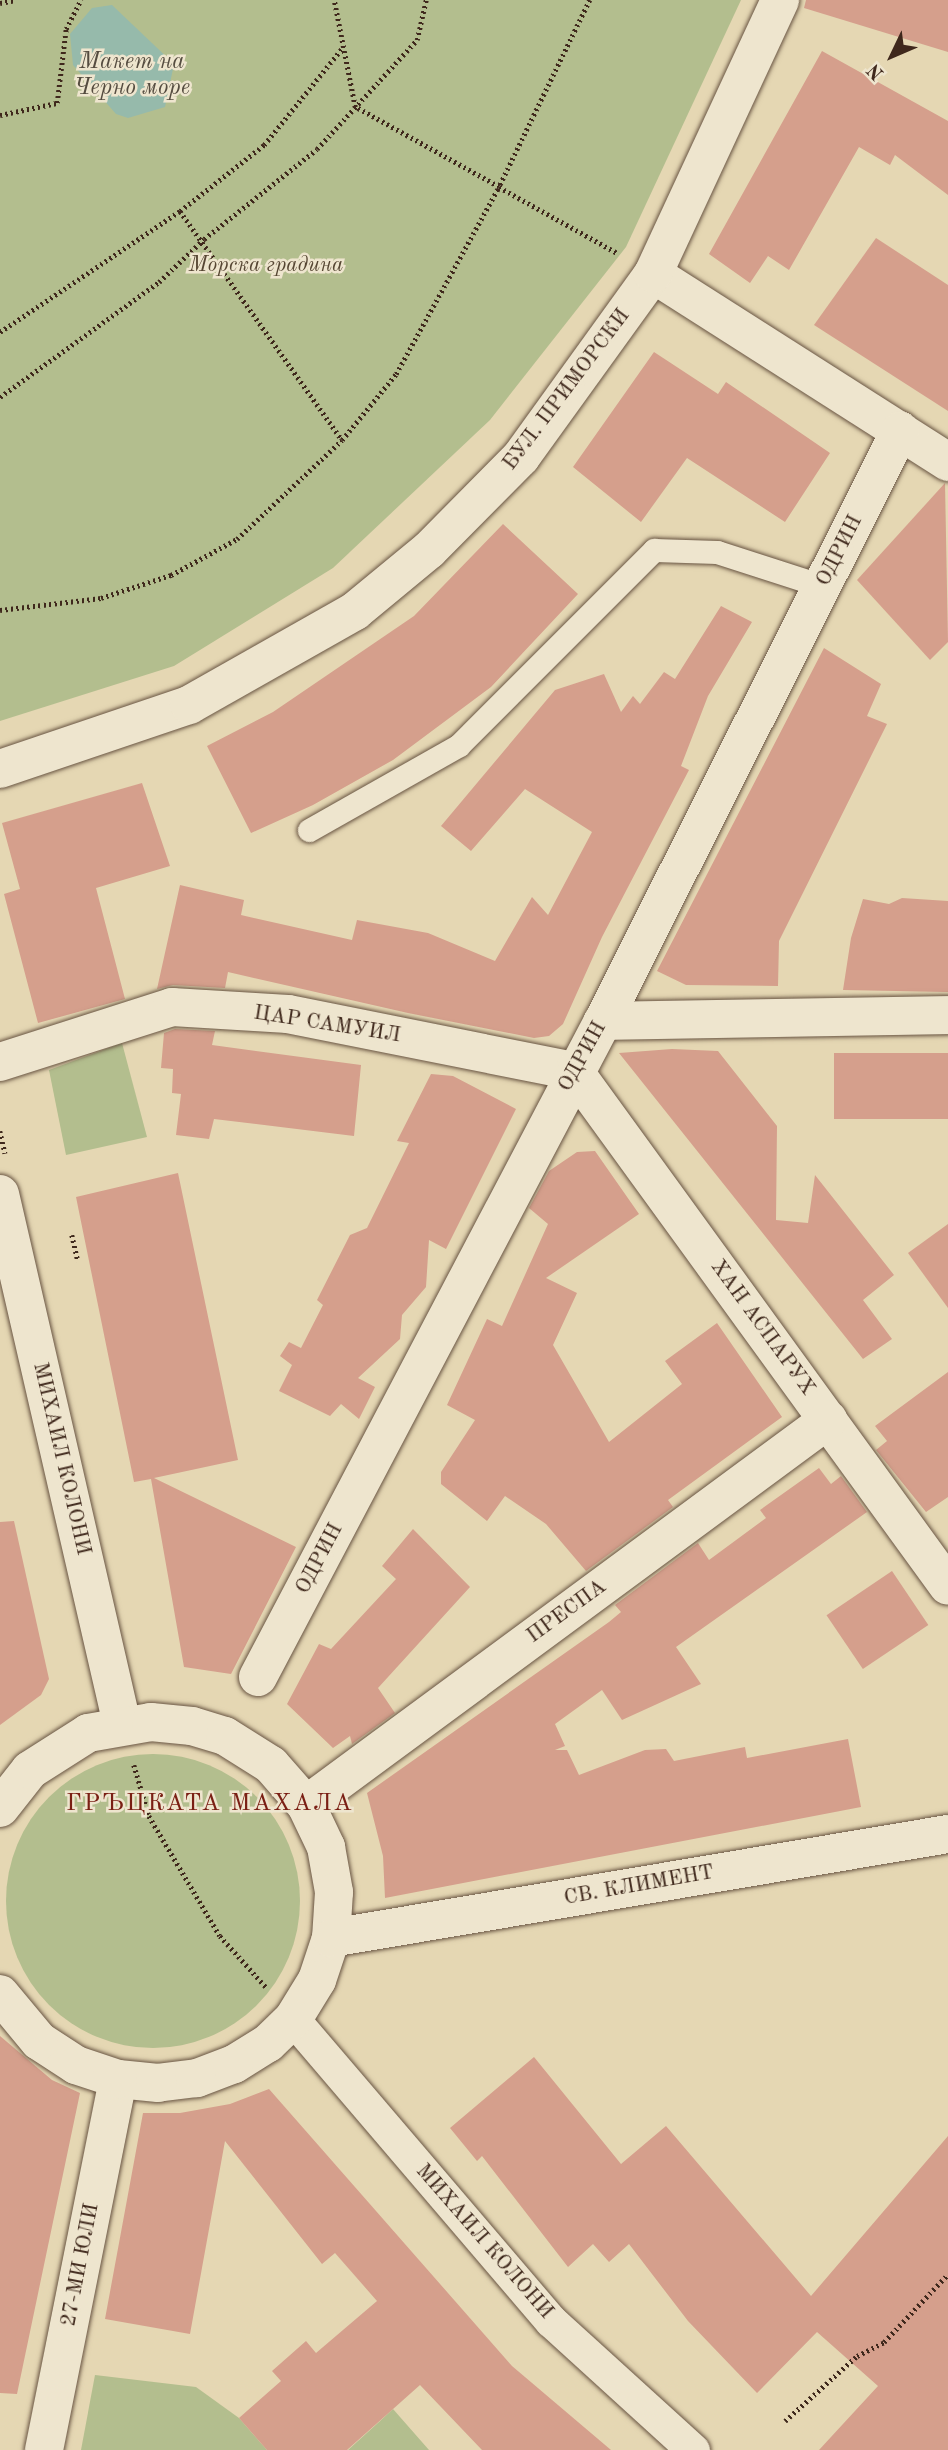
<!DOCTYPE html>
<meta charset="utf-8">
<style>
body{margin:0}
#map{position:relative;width:948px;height:2450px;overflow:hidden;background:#e5d7b3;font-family:"Old Standard TT",serif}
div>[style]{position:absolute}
.green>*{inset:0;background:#b3be8e}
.round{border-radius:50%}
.water>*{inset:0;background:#96baab}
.building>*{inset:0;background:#d59f8c;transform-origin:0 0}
.path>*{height:4.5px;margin-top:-2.25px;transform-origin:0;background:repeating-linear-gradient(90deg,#3f281c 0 2px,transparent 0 5.5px)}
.roads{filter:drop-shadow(0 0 2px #685442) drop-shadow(0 0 2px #685442)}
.service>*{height:23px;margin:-11.5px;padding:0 11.5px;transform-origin:11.5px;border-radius:11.5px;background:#eee5ce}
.pedestrian>*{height:33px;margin:-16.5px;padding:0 16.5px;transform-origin:16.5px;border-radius:16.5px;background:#eee5ce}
.minor>*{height:38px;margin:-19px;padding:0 19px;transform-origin:19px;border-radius:19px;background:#eee5ce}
.tertiary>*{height:38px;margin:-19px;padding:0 19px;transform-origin:19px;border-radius:19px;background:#eee5ce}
.secondary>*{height:38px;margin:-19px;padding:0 19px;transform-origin:19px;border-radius:19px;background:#eee5ce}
span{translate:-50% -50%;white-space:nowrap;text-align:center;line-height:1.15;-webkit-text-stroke:5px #eee5ce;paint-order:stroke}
.park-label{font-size:21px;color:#564633;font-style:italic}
.street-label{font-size:21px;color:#3f281c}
.water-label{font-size:23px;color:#554c40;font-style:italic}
.quarter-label{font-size:24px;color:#7a1f14;letter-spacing:2px}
.north{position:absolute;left:857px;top:21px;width:70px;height:70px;-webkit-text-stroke:5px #eee5ce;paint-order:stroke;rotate:226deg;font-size:19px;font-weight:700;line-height:28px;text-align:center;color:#3f281c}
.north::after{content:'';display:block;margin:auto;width:24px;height:32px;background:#3f281c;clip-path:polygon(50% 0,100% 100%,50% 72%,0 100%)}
</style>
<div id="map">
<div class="green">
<div style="clip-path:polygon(0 0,741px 0,626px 247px,490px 420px,333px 568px,174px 666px,0 721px)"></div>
<div style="clip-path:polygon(122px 1043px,147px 1137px,66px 1155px,49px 1070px)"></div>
<div class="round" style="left:6px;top:1754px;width:294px;height:294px"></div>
<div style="clip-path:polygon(95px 2375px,196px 2387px,239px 2418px,267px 2450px,81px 2450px)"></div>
<div style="clip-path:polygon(393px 2409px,429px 2450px,348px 2450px,379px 2422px)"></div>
</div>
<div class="water">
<div style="clip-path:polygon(112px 5px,174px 64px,165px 107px,128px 118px,116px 114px,73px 65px,70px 34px,92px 8px)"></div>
</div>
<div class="building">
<div style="clip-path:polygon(806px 0,948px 0,948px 52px,804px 8px)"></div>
<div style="clip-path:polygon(822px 51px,948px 121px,948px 195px,895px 155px,890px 165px,859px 147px,789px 270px,768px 256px,750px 283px,709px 254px)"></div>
<div style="clip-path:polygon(876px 238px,948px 285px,948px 411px,814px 325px)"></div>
<div style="clip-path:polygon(654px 352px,718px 394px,726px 382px,830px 453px,785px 522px,687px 458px,641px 522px,573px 467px)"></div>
<div style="clip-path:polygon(945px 483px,948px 642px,930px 660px,857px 580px)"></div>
<div style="clip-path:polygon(503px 524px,578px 594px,491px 687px,393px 760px,313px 805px,251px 833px,207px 746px,273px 712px,414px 616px)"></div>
<div style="clip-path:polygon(721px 606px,752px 622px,708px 696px,681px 766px,689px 770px,602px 937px,563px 1024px,549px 1036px,534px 1038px,408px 1013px,228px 972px,225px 988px,173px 985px,157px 989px,180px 885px,244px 900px,241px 915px,352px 940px,357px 920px,428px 933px,495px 961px,532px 897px,548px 915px,592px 832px,525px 789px,471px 851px,441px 826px,555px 690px,604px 674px,621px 712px,633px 696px,640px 704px,664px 672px,675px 679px)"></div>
<div style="clip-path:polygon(824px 648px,881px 684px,867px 716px,887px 724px,779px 941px,778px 986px,686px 985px,657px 971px)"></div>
<div style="clip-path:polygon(142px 783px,170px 866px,96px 888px,125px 999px,38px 1023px,4px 894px,20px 889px,2px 823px)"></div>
<div style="clip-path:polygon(902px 898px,948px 901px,948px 992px,843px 990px,851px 938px,863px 899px,889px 904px)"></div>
<div style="clip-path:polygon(175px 1029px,215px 1031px,212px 1045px,361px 1065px,354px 1136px,214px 1119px,209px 1139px,176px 1135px,181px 1094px,172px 1093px,173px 1069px,161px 1068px,164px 1033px)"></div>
<div style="clip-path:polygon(672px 1049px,718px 1051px,777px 1126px,776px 1220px,808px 1223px,815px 1175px,894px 1275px,863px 1300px,892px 1339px,863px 1359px,619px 1053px)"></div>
<div style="left:834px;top:1053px;width:114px;height:66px"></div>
<div style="clip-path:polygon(431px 1074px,453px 1076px,516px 1109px,446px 1249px,429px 1240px,426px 1287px,402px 1315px,400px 1339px,358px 1378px,375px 1387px,359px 1419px,341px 1404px,330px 1416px,279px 1391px,292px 1365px,280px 1356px,289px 1342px,301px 1348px,323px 1305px,317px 1300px,350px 1235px,367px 1228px,409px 1143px,397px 1141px)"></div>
<div style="clip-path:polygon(595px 1151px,639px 1214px,546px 1278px,577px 1293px,553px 1345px,609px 1442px,682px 1384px,665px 1361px,717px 1323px,782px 1417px,668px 1500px,673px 1507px,586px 1571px,546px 1524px,505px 1496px,487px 1521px,441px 1484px,441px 1472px,475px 1420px,447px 1405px,487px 1319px,502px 1326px,548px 1224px,529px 1208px,549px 1171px,577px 1152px)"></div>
<div style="clip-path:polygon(178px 1173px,238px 1460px,154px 1478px,296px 1547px,231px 1674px,184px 1667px,151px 1479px,134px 1482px,76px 1197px)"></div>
<div style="clip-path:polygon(948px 1224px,948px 1308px,908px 1253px)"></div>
<div style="clip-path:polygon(948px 1372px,948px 1497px,926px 1512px,876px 1450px,887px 1441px,875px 1426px)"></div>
<div style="clip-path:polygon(819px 1468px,831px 1484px,841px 1476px,867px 1512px,676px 1647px,701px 1684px,622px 1720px,602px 1690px,555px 1724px,565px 1746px,555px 1750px,567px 1750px,579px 1775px,645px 1750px,666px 1749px,674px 1761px,745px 1747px,747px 1758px,848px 1739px,861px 1807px,385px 1898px,383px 1856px,367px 1793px,609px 1622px,621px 1612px,615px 1605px,698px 1543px,709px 1560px,766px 1518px,760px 1510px)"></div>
<div style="clip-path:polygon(14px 1521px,49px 1679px,41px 1695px,0 1725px,0 1522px)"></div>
<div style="clip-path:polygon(413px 1529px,470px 1587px,378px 1688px,395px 1713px,352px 1744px,350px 1736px,333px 1748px,287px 1704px,319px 1644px,331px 1649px,396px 1579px,382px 1566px)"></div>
<div style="left:892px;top:1571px;width:65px;height:79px;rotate:56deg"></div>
<div style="clip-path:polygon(0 2036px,52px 2080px,80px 2093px,17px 2394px,0 2393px)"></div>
<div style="clip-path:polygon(534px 2057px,621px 2164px,666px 2126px,811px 2296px,948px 2136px,948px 2450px,819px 2450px,878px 2386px,817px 2332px,757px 2393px,688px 2321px,629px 2244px,609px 2262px,593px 2244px,568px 2267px,482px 2156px,477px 2161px,450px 2128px)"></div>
<div style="clip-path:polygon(269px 2089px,512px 2366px,611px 2450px,482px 2450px,420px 2385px,347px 2450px,267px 2450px,239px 2418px,281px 2381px,272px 2371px,306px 2341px,316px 2353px,377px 2301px,335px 2253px,322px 2264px,225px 2141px,190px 2334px,105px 2319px,143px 2113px,180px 2113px,230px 2104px)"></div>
</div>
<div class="path">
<div style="left:590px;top:0;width:208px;rotate:115.9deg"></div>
<div style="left:499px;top:187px;width:137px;rotate:29.2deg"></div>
<div style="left:0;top:3px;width:16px;rotate:-11deg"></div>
<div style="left:0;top:115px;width:58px;rotate:-11.9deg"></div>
<div style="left:57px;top:103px;width:75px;rotate:-83.1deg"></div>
<div style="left:66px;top:29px;width:33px;rotate:-63deg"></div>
<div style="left:180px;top:211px;width:281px;rotate:54.7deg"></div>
<div style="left:0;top:332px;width:217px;rotate:-33.9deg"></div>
<div style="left:180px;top:211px;width:107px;rotate:-38.2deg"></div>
<div style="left:264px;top:145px;width:126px;rotate:-51.1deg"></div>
<div style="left:0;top:397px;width:196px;rotate:-35.9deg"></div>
<div style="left:159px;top:282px;width:62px;rotate:-43.7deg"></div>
<div style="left:204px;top:239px;width:144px;rotate:-38.5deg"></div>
<div style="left:317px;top:149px;width:148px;rotate:-47.5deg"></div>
<div style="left:417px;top:40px;width:41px;rotate:-77.3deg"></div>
<div style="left:0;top:610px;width:102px;rotate:-6.8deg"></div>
<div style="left:101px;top:598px;width:74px;rotate:-18.2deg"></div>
<div style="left:171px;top:575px;width:75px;rotate:-28.6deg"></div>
<div style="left:237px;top:539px;width:144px;rotate:-43.3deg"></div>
<div style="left:342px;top:440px;width:85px;rotate:-50.7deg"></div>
<div style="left:396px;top:374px;width:213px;rotate:-61.2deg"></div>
<div style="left:499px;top:187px;width:165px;rotate:-150.9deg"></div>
<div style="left:355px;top:107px;width:109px;rotate:-101.1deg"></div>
<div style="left:0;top:1131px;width:23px;rotate:77deg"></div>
<div style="left:72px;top:1235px;width:27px;rotate:77deg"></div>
<div style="left:134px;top:1765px;width:53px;rotate:73.6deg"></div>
<div style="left:149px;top:1816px;width:139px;rotate:59.4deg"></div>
<div style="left:220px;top:1936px;width:69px;rotate:48deg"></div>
<div style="left:785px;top:2421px;width:97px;rotate:-42.1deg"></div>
<div style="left:857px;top:2356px;width:30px;rotate:-27deg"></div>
<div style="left:884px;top:2342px;width:93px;rotate:-46.7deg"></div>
</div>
<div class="roads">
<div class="service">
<div style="left:309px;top:830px;width:172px;rotate:-29.5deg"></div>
<div style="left:459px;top:745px;width:276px;rotate:-45deg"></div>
<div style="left:654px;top:550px;width:63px;rotate:1.8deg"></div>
<div style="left:717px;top:552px;width:110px;rotate:17.9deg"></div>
</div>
<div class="pedestrian">
<div style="left:293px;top:2019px;width:397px;rotate:49.5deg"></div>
<div style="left:551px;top:2321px;width:192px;rotate:42.3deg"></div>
</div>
<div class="minor">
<div style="left:653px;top:274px;width:350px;rotate:32.5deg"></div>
<div style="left:603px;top:1021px;width:345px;rotate:-1deg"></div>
<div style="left:0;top:1062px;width:181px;rotate:-17.7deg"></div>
<div style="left:172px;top:1007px;width:116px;rotate:3.5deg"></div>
<div style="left:288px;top:1014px;width:292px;rotate:11.3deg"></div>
<div style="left:574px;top:1071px;width:636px;rotate:54.01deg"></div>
<div style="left:258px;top:1677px;width:741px;rotate:-62.26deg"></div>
<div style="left:603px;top:1021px;width:661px;rotate:-63.28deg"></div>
<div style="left:306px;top:1805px;width:649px;rotate:-36.41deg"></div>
<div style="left:44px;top:2450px;width:378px;rotate:-78.7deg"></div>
</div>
<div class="tertiary">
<div style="left:0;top:1194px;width:544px;rotate:77.04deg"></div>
<div style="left:0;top:1808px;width:48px;rotate:-51.7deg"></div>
<div style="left:30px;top:1770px;width:69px;rotate:-32.5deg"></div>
<div style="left:88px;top:1733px;width:64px;rotate:-9.9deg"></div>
<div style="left:151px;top:1722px;width:41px;rotate:5.6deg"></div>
<div style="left:192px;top:1726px;width:34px;rotate:17deg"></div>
<div style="left:225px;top:1736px;width:54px;rotate:32.2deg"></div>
<div style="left:271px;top:1765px;width:53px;rotate:48.8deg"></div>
<div style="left:306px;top:1805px;width:47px;rotate:64.5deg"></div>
<div style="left:326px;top:1847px;width:46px;rotate:79.9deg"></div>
<div style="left:334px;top:1892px;width:46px;rotate:93.7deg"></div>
<div style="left:331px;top:1938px;width:44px;rotate:108.4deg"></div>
<div style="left:317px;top:1980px;width:46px;rotate:121.6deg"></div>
<div style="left:293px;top:2019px;width:35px;rotate:136deg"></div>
<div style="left:268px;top:2043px;width:40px;rotate:148deg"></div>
<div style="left:234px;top:2064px;width:40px;rotate:159deg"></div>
<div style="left:197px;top:2078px;width:39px;rotate:173deg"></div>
<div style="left:158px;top:2083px;width:40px;rotate:-174.3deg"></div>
<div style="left:118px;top:2079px;width:44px;rotate:-161.6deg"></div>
<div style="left:76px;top:2065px;width:44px;rotate:-147deg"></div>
<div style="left:39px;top:2041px;width:61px;rotate:-129.7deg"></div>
<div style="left:331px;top:1938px;width:626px;rotate:-9.57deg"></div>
</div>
<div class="secondary">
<div style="left:0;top:769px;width:200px;rotate:-18.7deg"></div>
<div style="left:189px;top:705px;width:191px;rotate:-29.5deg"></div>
<div style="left:355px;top:611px;width:96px;rotate:-39.5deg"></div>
<div style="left:429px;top:550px;width:131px;rotate:-45.3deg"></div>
<div style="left:521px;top:457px;width:226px;rotate:-54.2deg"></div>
<div style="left:653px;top:274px;width:302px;rotate:-65.1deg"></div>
</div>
</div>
<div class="park-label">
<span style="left:266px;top:266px">Морска градина</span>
</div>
<div class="street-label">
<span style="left:567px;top:390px;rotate:-53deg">БУЛ. ПРИМОРСКИ</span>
<span style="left:840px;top:551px;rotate:-63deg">ОДРИН</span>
<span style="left:327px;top:1025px;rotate:9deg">ЦАР САМУИЛ</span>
<span style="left:583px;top:1057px;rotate:-61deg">ОДРИН</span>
<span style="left:762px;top:1328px;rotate:54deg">ХАН АСПАРУХ</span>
<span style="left:61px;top:1459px;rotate:77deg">МИХАИЛ КОЛОНИ</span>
<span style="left:320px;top:1559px;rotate:-62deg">ОДРИН</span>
<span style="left:567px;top:1612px;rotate:-36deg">ПРЕСПА</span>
<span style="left:639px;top:1886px;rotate:-10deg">СВ. КЛИМЕНТ</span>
<span style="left:484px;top:2242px;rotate:49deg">МИХАИЛ КОЛОНИ</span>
<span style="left:81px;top:2265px;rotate:-79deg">27-МИ ЮЛИ</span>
</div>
<div class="water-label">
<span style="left:132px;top:75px">Макет на<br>Черно море</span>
</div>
<div class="quarter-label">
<span style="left:210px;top:1805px">ГРЪЦКАТА МАХАЛА</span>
</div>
<div class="north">N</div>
</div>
